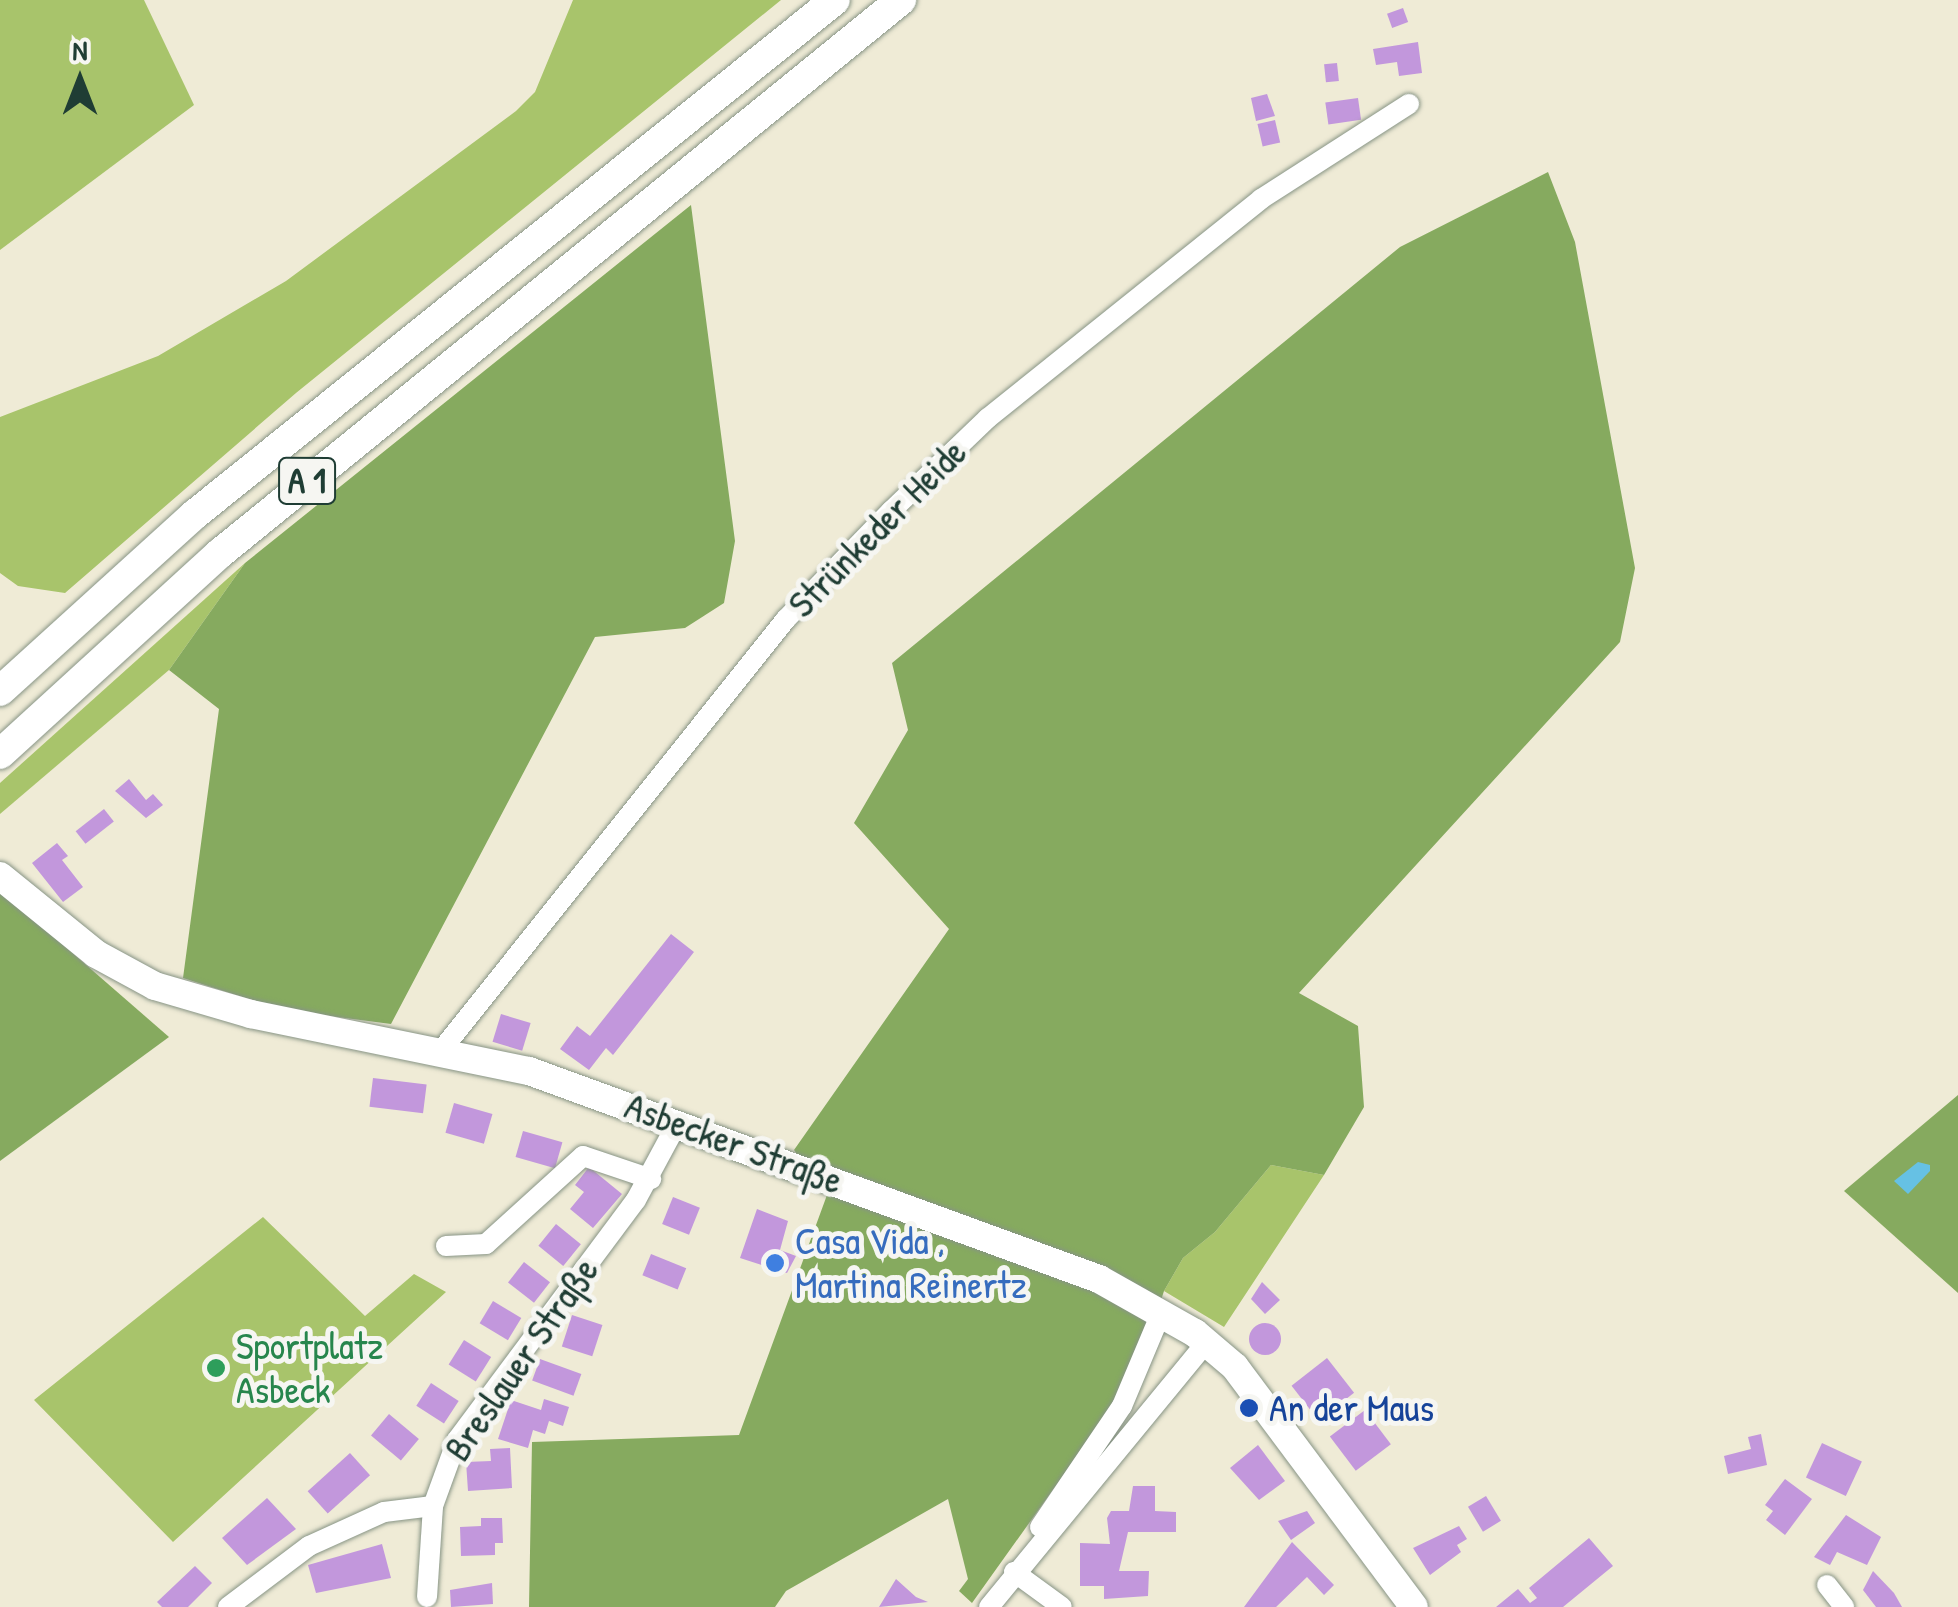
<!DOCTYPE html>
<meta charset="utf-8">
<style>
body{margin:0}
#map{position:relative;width:1958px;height:1607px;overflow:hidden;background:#efebd6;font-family:"Patrick Hand",sans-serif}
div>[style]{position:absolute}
.green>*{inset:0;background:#a8c46b}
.forest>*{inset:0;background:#86aa5f}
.water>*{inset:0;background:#66c1e4}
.building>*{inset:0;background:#c297dc;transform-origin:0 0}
.round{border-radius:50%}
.roads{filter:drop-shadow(0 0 2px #879485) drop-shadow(0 0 2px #879485)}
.minor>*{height:20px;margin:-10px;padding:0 10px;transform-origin:10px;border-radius:10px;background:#fff}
.major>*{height:28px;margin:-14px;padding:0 14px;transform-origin:14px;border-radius:14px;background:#fff}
.highway>*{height:30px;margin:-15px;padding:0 15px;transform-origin:15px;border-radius:15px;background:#fff}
.dots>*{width:28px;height:28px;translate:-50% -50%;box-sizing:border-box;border:5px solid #f6f6f2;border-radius:50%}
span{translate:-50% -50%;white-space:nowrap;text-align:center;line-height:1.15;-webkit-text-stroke:10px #f6f6f2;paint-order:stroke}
.shield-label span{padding:2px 8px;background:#f6f6f2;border:2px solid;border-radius:8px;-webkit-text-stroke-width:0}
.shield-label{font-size:35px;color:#1f3d34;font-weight:700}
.street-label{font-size:38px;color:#1f3d34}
.shop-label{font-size:38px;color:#366cbe}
.left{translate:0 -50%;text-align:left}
.leisure-label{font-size:38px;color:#27864d}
.transit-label{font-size:38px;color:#164399}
.north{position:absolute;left:30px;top:30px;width:100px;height:100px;-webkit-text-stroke:8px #f6f6f2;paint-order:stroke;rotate:0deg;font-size:28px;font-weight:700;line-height:40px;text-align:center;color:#1f3d34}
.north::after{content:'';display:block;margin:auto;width:35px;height:45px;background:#1f3d34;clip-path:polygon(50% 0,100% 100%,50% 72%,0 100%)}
</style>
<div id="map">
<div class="green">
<div style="clip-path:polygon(0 0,144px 0,194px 105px,0 250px)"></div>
<div style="clip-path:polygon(573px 0,781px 0,296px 393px,65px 593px,18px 586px,0 573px,0 417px,158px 356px,286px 281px,516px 111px,535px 92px)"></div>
<div style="clip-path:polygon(245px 563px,169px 670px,0 814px,0 783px)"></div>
<div style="clip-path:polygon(1271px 1165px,1324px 1175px,1224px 1327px,1164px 1291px,1183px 1258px,1215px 1232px)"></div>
<div style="clip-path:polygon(263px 1217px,365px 1316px,414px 1274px,446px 1292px,173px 1542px,34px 1400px)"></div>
</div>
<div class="forest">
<div style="clip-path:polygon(1548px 172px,1575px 242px,1635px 568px,1620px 642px,1299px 993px,1358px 1026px,1364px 1107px,1324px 1175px,1271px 1165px,1215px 1232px,1183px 1258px,1164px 1291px,1137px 1372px,972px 1603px,959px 1591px,968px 1579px,948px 1499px,786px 1591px,775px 1607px,529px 1607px,532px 1442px,739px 1435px,827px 1195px,794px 1150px,949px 929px,854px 823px,908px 730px,892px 663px,1400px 247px)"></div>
<div style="clip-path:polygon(691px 205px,735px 541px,724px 603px,685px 628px,595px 637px,391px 1024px,284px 1010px,183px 978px,219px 709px,169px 670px,245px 563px)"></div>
<div style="clip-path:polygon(0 890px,169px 1037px,0 1161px)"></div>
<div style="clip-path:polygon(1958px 1095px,1958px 1293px,1844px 1191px)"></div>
</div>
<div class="water">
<div style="clip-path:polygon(1918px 1162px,1930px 1165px,1930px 1171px,1908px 1194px,1894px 1181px)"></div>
</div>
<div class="building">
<div style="left:1403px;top:8px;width:15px;height:17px;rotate:70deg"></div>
<div style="clip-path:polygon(1418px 42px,1422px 73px,1399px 76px,1397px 62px,1376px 65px,1373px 49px)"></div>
<div style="left:1337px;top:63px;width:18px;height:13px;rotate:84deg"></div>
<div style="clip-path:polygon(1267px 94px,1275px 116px,1256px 121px,1251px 98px)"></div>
<div style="left:1358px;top:98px;width:22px;height:33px;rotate:82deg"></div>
<div style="left:1275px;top:120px;width:23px;height:18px;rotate:77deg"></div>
<div style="clip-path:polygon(129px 779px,146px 800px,153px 794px,163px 805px,146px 818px,115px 791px)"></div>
<div style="left:104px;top:809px;width:16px;height:36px;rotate:52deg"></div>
<div style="clip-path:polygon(57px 843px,68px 856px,62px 860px,83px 887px,63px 902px,32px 863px)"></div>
<div style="clip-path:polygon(671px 934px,694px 952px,613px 1055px,606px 1048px,589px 1070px,560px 1049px,577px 1026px,590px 1036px)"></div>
<div style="left:501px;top:1014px;width:31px;height:29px;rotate:17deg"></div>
<div style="left:373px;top:1078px;width:54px;height:29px;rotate:7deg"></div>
<div style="left:454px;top:1103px;width:40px;height:31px;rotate:16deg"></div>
<div style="left:523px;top:1131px;width:41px;height:27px;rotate:16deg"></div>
<div style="clip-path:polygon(589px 1167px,622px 1194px,593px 1228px,570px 1209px,584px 1192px,575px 1185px)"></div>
<div style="left:673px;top:1197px;width:29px;height:29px;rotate:22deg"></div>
<div style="clip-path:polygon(757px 1209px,788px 1221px,780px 1250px,796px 1256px,787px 1273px,740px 1258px)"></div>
<div style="left:556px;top:1224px;width:32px;height:28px;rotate:39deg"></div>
<div style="left:651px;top:1254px;width:38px;height:23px;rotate:22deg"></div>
<div style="left:524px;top:1262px;width:33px;height:26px;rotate:38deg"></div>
<div style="clip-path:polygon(1262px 1282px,1280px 1300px,1265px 1314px,1251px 1299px)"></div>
<div style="left:493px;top:1301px;width:33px;height:26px;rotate:31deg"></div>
<div style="left:572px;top:1315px;width:32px;height:33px;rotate:18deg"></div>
<div class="round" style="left:1249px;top:1323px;width:32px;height:32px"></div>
<div style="left:464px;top:1340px;width:32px;height:29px;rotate:32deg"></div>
<div style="left:1327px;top:1358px;width:44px;height:45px;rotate:52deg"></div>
<div style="left:540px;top:1359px;width:44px;height:23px;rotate:20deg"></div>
<div style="left:431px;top:1383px;width:33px;height:27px;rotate:33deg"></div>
<div style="clip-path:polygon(544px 1399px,569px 1407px,563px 1426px,549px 1421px,545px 1434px,533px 1430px,528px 1448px,498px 1439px,511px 1400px,541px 1410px)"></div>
<div style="left:1365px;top:1410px;width:43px;height:44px;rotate:53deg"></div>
<div style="left:389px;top:1414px;width:39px;height:28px;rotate:40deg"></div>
<div style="clip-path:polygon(1761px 1434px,1767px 1465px,1728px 1474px,1724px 1456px,1751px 1449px,1748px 1437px)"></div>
<div style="left:1822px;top:1443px;width:44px;height:38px;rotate:25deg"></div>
<div style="clip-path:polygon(1258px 1445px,1285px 1481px,1259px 1500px,1230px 1468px)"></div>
<div style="clip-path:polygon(510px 1448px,512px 1488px,468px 1491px,466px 1462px,491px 1461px,490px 1449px)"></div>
<div style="left:350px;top:1453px;width:30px;height:57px;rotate:48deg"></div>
<div style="clip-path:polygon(1785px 1479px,1812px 1499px,1785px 1535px,1766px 1520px,1773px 1511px,1765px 1505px)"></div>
<div style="clip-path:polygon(1133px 1486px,1155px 1486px,1155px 1511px,1176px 1512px,1176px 1532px,1128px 1532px,1119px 1571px,1149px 1571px,1148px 1596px,1104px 1599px,1104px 1586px,1080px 1586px,1080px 1543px,1110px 1544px,1107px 1518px,1111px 1511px,1129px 1511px)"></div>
<div style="left:1486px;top:1496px;width:29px;height:21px;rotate:59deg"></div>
<div style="clip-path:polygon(267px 1498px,296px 1529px,247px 1565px,222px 1538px)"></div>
<div style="clip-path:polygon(1307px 1511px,1315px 1523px,1291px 1540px,1278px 1521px)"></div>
<div style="clip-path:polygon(1846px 1515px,1881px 1537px,1867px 1565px,1837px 1552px,1830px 1565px,1814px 1557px)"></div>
<div style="clip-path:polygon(481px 1518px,502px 1518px,503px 1543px,495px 1543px,495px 1555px,461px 1556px,460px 1527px,481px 1526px)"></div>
<div style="clip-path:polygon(1459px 1526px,1467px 1539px,1457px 1545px,1461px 1552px,1430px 1575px,1413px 1548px)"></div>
<div style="clip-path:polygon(1589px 1538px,1613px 1566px,1563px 1607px,1496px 1607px,1518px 1589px,1530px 1603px,1537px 1598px,1529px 1588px)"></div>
<div style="clip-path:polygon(1292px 1542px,1334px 1585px,1324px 1595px,1307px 1577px,1276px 1607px,1244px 1607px)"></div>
<div style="clip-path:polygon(382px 1544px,391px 1578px,316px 1593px,308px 1565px)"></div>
<div style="clip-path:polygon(195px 1566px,212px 1583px,188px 1607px,162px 1607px,157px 1602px)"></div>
<div style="clip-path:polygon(1873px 1571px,1894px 1593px,1902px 1607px,1876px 1607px,1863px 1590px)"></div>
<div style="clip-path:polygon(896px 1579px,916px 1597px,928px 1602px,879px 1607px)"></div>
<div style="clip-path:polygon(492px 1583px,493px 1604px,451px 1607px,450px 1590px)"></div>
</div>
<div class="roads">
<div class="minor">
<div style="left:440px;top:1052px;width:554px;rotate:-51.37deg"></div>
<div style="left:786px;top:619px;width:151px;rotate:-45.8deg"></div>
<div style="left:891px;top:511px;width:134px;rotate:-43.8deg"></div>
<div style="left:988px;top:418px;width:350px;rotate:-38.7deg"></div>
<div style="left:1261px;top:199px;width:176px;rotate:-32.7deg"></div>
<div style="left:446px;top:1246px;width:40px;rotate:-2.9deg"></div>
<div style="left:486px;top:1244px;width:131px;rotate:-42.2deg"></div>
<div style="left:583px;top:1156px;width:72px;rotate:18.7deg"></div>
<div style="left:1040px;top:1527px;width:146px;rotate:-55.9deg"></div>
<div style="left:1122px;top:1406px;width:101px;rotate:-67.2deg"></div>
<div style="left:1014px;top:1572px;width:59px;rotate:36.1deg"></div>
<div style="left:1827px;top:1585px;width:28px;rotate:52deg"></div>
<div style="left:427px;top:1597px;width:91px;rotate:-86.2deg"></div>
<div style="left:228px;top:1607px;width:101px;rotate:-37deg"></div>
<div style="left:309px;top:1546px;width:82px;rotate:-24.4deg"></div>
<div style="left:384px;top:1512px;width:49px;rotate:-7deg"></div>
<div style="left:433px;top:1506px;width:70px;rotate:-70deg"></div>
<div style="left:457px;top:1440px;width:299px;rotate:-53.3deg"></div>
<div style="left:636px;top:1200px;width:89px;rotate:-61.7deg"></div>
<div style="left:989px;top:1607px;width:342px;rotate:-50.6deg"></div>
</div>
<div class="major">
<div style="left:0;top:876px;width:124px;rotate:39.1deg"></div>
<div style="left:96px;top:954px;width:67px;rotate:28.5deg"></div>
<div style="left:155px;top:986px;width:100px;rotate:16.3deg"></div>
<div style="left:251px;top:1014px;width:284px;rotate:11.6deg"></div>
<div style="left:529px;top:1071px;width:607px;rotate:20.05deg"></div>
<div style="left:1099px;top:1279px;width:110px;rotate:29.4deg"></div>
<div style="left:1195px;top:1333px;width:52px;rotate:40.4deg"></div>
<div style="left:1235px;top:1367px;width:299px;rotate:53.3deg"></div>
</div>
<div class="highway">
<div style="left:0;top:691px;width:262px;rotate:-42.2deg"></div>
<div style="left:194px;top:515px;width:822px;rotate:-38.78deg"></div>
<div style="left:0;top:754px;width:297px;rotate:-42.4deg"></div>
<div style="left:219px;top:554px;width:879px;rotate:-39.09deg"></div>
</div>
</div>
<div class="dots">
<div style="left:775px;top:1263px;background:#3f7fe0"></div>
<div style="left:216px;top:1368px;background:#2e9e5b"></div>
<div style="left:1249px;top:1408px;background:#1a4fb4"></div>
</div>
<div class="shield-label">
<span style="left:307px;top:481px">A 1</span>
</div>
<div class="street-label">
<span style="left:877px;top:528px;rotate:-45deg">Strünkeder Heide</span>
<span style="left:734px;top:1143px;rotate:20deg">Asbecker Straße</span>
<span style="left:521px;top:1359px;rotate:-55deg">Breslauer Straße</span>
</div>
<div class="shop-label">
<span class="left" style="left:795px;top:1263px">Casa Vida ,<br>Martina Reinertz</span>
</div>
<div class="leisure-label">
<span class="left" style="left:236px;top:1368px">Sportplatz<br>Asbeck</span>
</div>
<div class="transit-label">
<span class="left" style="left:1269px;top:1408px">An der Maus</span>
</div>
<div class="north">N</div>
</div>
